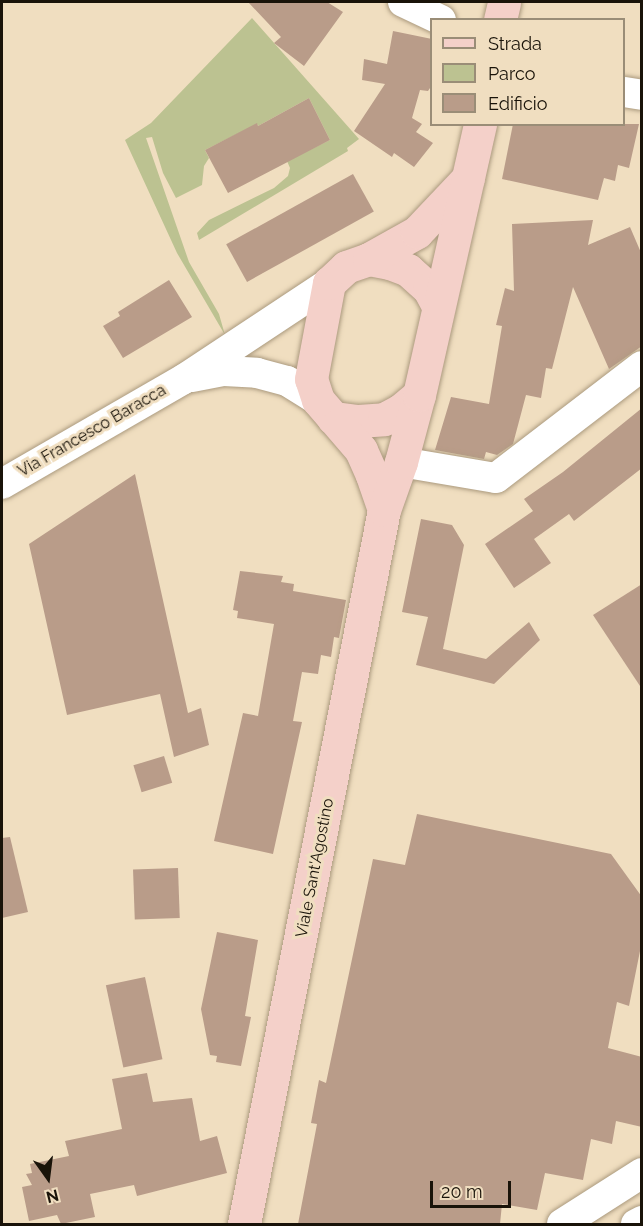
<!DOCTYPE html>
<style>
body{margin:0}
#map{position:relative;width:643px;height:1226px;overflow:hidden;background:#f0dec0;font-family:Raleway,sans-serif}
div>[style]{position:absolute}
.green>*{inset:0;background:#bcc291}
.building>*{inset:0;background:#b99c89;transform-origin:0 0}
.roads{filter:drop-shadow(0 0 2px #ab9a7e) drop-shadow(0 0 2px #ab9a7e)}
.street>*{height:30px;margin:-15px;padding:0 15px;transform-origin:15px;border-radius:15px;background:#fff}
.secondary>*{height:33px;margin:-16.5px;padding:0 16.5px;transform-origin:16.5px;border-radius:16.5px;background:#f4d0c9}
span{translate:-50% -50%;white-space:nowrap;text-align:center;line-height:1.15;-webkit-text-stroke:6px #f0dec0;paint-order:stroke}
.street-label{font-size:16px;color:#191309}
.frame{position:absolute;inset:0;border:3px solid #191309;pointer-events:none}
.legend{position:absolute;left:430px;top:18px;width:195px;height:108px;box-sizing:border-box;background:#f0dec0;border:2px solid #9a8d77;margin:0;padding:8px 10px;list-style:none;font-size:18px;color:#191309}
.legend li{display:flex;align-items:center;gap:12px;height:30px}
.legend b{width:30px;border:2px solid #9a8d77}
.north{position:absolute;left:18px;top:1148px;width:60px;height:60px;-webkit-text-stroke:4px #f0dec0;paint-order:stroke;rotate:166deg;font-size:16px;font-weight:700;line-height:24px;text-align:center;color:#191309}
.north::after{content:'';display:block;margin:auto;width:21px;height:27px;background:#191309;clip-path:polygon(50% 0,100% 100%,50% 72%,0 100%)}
.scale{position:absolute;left:430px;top:1181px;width:81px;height:27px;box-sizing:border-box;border:3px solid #191309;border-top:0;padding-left:8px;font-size:18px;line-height:21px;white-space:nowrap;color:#191309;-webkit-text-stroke:4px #f0dec0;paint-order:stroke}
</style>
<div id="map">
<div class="green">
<div style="clip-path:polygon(252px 18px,359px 139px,347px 148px,348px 151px,199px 240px,197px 233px,209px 220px,274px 188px,288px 176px,290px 168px,287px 161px,330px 140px,309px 98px,258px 126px,257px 124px,205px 150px,209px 158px,204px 166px,202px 185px,176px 198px,163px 173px,152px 137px,146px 138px,189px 262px,219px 314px,225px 335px,177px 253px,125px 140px,151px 123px)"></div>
</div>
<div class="building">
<div style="clip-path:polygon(248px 2px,327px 2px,343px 12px,304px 66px,274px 43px,281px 37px)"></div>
<div style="clip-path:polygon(393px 31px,432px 39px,432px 85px,428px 91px,420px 90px,412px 118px,422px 124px,416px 132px,433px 143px,414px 167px,394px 153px,392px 157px,354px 131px,385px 84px,362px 80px,364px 59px,387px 64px)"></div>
<div style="clip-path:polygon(309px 98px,330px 140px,228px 193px,205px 150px,257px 123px,258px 126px)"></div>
<div style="clip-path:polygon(513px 124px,639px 124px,629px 168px,618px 165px,615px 181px,604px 178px,598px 200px,502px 179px)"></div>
<div style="left:353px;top:174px;width:43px;height:145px;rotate:61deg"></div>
<div style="clip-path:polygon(593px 220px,588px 245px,630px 227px,642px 255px,642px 346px,609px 369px,573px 287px,552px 369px,546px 368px,541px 398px,526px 395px,513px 444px,497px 455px,486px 452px,484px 459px,435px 450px,451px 397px,489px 404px,502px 326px,496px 325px,505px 288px,514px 291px,512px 224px)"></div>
<div style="clip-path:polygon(169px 280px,192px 317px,123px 358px,103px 326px,120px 316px,118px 312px)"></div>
<div style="clip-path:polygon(642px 408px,642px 468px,574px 521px,569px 514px,534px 539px,551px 563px,514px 588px,485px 544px,533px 511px,524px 499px,563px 472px)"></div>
<div style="clip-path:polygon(135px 474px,188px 713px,201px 708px,209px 745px,174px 757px,160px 694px,67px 715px,29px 544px)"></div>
<div style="clip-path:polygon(421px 519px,452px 525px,464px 545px,443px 649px,486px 659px,529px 622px,540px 640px,494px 684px,416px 665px,428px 617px,402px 612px)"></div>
<div style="clip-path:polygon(240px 571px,283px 576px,281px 582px,294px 584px,293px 591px,346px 600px,339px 638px,334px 637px,331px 657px,321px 655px,318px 674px,302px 672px,293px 721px,302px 722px,273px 854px,214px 841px,243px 713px,258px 716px,274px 624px,237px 618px,238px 611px,233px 610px)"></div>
<div style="clip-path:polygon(642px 584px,642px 689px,593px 615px)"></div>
<div style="left:164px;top:756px;width:28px;height:32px;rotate:73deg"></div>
<div style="clip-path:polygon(417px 814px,611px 854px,642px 897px,642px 941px,629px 1006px,617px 1002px,608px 1048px,642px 1057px,642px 1127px,616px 1121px,612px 1144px,591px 1139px,583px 1180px,545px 1173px,537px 1210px,502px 1204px,500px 1224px,298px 1224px,317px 1124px,311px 1123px,319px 1080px,326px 1083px,373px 859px,405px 865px)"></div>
<div style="clip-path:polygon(10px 837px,28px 912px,2px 918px,2px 838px)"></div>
<div style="left:178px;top:868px;width:50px;height:45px;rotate:88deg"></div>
<div style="clip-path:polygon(217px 932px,258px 940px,245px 1016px,251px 1017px,241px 1066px,216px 1062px,217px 1056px,210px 1055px,201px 1009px)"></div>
<div style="left:145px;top:977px;width:84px;height:40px;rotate:78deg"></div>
<div style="clip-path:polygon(147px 1073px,153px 1102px,192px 1098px,200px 1141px,217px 1136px,227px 1173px,137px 1196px,134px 1185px,90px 1194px,95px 1217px,61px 1224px,57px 1215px,29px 1221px,22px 1187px,32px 1185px,26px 1174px,32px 1173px,30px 1164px,69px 1156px,65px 1141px,122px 1129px,112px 1079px)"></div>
</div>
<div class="roads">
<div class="street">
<div style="left:403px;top:2px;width:42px;rotate:25.3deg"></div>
<div style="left:624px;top:92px;width:18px;rotate:9deg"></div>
<div style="left:192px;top:377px;width:33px;rotate:-11deg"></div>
<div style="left:224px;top:371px;width:33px;rotate:3deg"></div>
<div style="left:257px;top:373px;width:31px;rotate:15deg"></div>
<div style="left:287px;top:381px;width:36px;rotate:32deg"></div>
<div style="left:401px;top:462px;width:96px;rotate:9.6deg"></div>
<div style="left:496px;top:478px;width:184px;rotate:-37.5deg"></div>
<div style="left:2px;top:484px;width:210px;rotate:-30deg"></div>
<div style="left:184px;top:379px;width:174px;rotate:-33.5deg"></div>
<div style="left:562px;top:1224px;width:95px;rotate:-32.5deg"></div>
<div style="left:636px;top:1224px;width:7px;rotate:-27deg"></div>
</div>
<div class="secondary">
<div style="left:500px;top:20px;width:18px;rotate:-77deg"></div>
<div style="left:369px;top:259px;width:21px;rotate:11deg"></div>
<div style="left:390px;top:263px;width:19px;rotate:21deg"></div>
<div style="left:408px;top:270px;width:28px;rotate:42deg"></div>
<div style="left:429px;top:289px;width:19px;rotate:62deg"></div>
<div style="left:333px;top:418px;width:25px;rotate:7deg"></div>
<div style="left:358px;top:421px;width:26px;rotate:-4deg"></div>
<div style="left:384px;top:419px;width:19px;rotate:-28deg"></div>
<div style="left:401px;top:410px;width:23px;rotate:-40deg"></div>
<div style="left:384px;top:510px;width:37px;rotate:-109deg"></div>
<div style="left:372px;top:475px;width:27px;rotate:-114deg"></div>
<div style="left:361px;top:450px;width:66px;rotate:-130.7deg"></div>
<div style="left:318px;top:400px;width:22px;rotate:-108deg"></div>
<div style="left:311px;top:379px;width:98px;rotate:-79.4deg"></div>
<div style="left:329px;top:283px;width:23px;rotate:-43deg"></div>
<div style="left:346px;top:267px;width:24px;rotate:-19deg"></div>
<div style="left:369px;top:259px;width:55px;rotate:-29.4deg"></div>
<div style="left:417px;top:232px;width:74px;rotate:-46.6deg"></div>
<div style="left:244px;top:1224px;width:728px;rotate:-78.91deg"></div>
<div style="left:384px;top:510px;width:51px;rotate:-70.5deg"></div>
<div style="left:401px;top:462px;width:69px;rotate:-75deg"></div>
<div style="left:419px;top:395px;width:278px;rotate:-77.3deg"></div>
</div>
</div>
<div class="street-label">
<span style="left:92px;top:431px;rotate:-30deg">Via Francesco Baracca</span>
<span style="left:315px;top:868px;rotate:-79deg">Viale Sant'Agostino</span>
</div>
<div class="frame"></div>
<ul class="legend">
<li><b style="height:8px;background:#f4d0c9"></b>Strada</li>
<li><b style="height:16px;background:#bcc291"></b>Parco</li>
<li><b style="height:16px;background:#b99c89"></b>Edificio</li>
</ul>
<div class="north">N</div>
<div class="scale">20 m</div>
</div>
